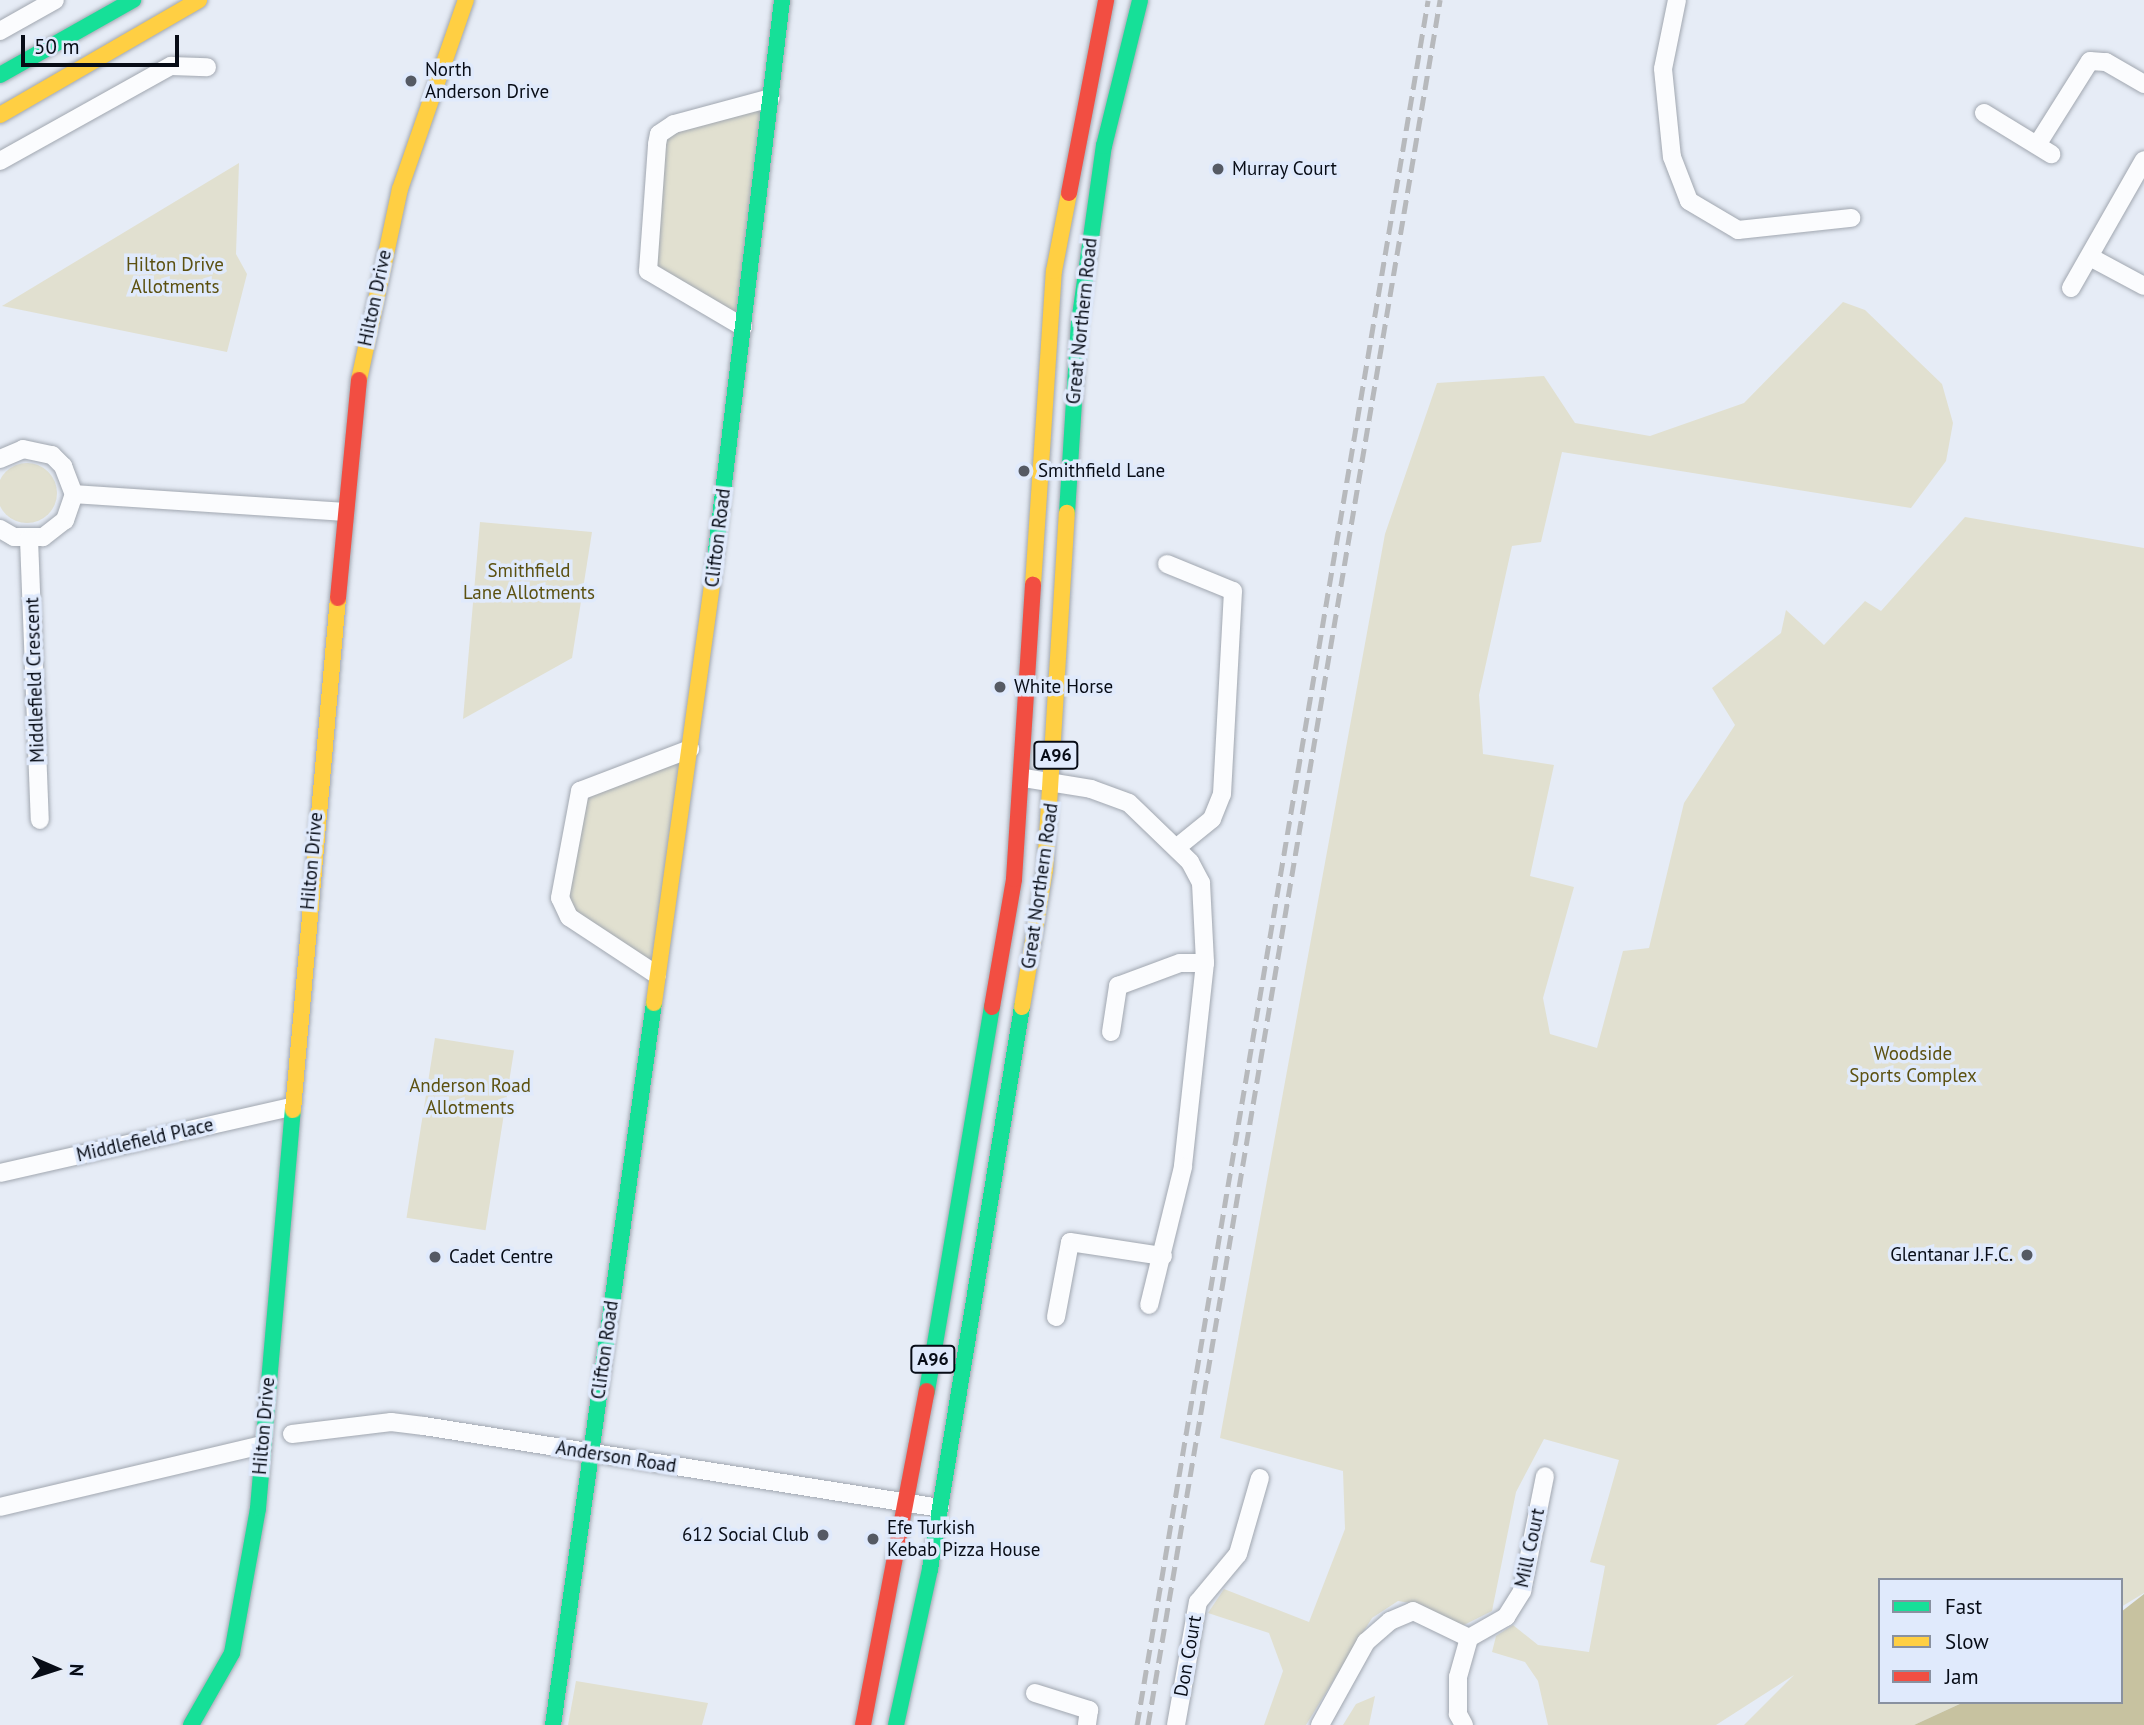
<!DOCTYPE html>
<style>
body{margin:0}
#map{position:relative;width:2144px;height:1725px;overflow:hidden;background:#e6ecf6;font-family:"PT Sans",sans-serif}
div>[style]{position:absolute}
.green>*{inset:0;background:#e1e0d0;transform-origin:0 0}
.round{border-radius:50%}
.water>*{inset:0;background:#c7c2a0}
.roads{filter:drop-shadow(0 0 2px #a1a7b0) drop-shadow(0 0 2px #a1a7b0)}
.street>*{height:18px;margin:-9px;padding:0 9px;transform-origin:9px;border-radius:9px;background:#fbfcfe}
.fast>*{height:16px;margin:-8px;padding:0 8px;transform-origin:8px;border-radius:8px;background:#16e098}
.slow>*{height:16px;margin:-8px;padding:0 8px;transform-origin:8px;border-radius:8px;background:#ffcf43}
.jam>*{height:16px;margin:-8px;padding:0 8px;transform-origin:8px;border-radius:8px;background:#f24e42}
.rail>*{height:5px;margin-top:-2.5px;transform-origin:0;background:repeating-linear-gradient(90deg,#b7b9bc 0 14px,transparent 0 21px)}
.dots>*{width:19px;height:19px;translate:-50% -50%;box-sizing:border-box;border:4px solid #e0eafc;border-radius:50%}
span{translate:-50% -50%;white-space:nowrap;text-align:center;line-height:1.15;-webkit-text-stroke:7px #e0eafc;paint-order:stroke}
.shield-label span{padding:2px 5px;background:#e0eafc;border:2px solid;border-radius:5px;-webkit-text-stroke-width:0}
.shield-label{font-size:18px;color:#070c16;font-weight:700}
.poi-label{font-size:19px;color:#070c16}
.left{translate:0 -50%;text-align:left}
.right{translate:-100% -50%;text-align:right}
.park-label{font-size:19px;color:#5c5111}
.street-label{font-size:19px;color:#070c16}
.legend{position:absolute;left:1878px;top:1578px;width:245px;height:126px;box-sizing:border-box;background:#e0eafc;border:2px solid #8991a0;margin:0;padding:9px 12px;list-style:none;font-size:21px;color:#070c16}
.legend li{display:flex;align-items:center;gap:14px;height:35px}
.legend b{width:35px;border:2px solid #8991a0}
.north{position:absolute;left:21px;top:1634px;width:70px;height:70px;-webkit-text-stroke:5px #e0eafc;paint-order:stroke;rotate:93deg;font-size:19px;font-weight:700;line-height:28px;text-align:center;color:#070c16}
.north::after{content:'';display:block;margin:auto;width:24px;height:32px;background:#070c16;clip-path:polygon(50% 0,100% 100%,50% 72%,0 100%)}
.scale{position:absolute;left:21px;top:35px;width:158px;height:32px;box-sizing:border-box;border:4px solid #070c16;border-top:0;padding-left:9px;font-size:21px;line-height:24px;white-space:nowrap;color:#070c16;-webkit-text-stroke:5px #e0eafc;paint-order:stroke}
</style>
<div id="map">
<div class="green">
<div style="clip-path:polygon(771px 98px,743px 327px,648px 271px,659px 134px)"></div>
<div style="clip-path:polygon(239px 163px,236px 254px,247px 274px,227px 352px,2px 306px)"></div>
<div style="clip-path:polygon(1843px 302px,1865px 310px,1942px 384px,1953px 423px,1946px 461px,1911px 508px,1562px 452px,1541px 542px,1512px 546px,1479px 695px,1483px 754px,1554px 765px,1530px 876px,1574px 887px,1543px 998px,1550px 1034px,1597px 1048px,1623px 951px,1649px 948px,1684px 803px,1735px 725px,1712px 688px,1781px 633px,1786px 610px,1824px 645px,1865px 601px,1881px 611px,1965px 517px,2144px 548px,2144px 1593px,2121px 1607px,2121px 1580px,1880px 1580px,1880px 1702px,1964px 1702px,1914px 1725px,1744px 1725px,1794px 1675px,1716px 1725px,1548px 1725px,1538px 1681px,1525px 1662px,1492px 1652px,1496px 1636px,1513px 1625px,1538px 1645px,1589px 1652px,1605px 1566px,1590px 1562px,1619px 1460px,1544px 1439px,1516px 1492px,1492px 1611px,1460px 1627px,1422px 1605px,1398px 1601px,1372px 1618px,1306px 1725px,1264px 1725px,1283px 1671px,1269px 1633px,1208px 1613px,1224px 1589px,1309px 1622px,1345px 1529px,1343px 1471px,1220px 1438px,1385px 534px,1437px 383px,1544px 376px,1575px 423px,1650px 436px,1744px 403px)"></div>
<div class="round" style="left:-3px;top:463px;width:60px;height:60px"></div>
<div style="clip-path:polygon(480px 522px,592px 532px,572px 658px,463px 719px)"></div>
<div style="clip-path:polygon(690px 749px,657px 975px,569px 917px,560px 898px,576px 798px)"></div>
<div style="left:435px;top:1038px;width:80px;height:182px;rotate:9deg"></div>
<div style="clip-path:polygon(576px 1681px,708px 1703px,702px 1725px,568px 1725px)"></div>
<div style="clip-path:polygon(1375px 1696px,1369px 1725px,1343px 1725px,1356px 1704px)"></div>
</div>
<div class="water">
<div style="clip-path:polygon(2144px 1594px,2144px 1725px,1914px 1725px,1964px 1702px,2121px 1702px,2121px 1612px)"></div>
</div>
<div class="roads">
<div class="street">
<div style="left:1677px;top:0;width:70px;rotate:101.5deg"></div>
<div style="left:1663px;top:69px;width:88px;rotate:84.2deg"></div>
<div style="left:1672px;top:157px;width:47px;rotate:68.9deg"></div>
<div style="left:1689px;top:201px;width:57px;rotate:30.6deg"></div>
<div style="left:1738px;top:230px;width:114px;rotate:-6.1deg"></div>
<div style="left:0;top:31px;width:63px;rotate:-29.4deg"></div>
<div style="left:1984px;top:113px;width:79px;rotate:31.5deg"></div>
<div style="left:2037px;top:145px;width:99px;rotate:-57.8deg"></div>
<div style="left:2090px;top:61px;width:16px;rotate:4deg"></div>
<div style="left:2106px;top:62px;width:44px;rotate:30.1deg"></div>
<div style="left:0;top:161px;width:196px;rotate:-29.1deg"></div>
<div style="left:171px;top:66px;width:36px;rotate:2deg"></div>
<div style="left:2090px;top:257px;width:61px;rotate:28.2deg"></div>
<div style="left:2071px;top:288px;width:147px;rotate:-60.3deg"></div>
<div style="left:743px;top:327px;width:110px;rotate:-149.5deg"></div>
<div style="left:648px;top:271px;width:127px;rotate:-85.9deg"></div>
<div style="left:657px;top:144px;width:10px;rotate:-79deg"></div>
<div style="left:659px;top:134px;width:18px;rotate:-34deg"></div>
<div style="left:674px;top:124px;width:100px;rotate:-15deg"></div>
<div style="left:0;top:459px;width:25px;rotate:-23deg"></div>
<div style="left:23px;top:449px;width:30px;rotate:12deg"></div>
<div style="left:52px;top:455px;width:16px;rotate:45deg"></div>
<div style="left:63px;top:466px;width:30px;rotate:69deg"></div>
<div style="left:74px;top:494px;width:28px;rotate:109deg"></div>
<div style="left:65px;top:520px;width:28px;rotate:142deg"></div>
<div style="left:43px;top:537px;width:29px;rotate:180deg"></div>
<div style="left:14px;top:537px;width:16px;rotate:-150deg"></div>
<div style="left:74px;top:494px;width:271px;rotate:3.8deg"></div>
<div style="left:29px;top:539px;width:281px;rotate:87.8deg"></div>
<div style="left:1167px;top:564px;width:71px;rotate:22.2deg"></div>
<div style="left:1233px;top:591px;width:203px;rotate:93.1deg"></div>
<div style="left:1222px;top:794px;width:27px;rotate:112deg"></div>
<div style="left:1212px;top:819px;width:46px;rotate:141.1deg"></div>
<div style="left:1024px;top:778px;width:68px;rotate:9.3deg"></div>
<div style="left:1091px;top:789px;width:40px;rotate:20.2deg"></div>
<div style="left:1129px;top:803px;width:85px;rotate:44deg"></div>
<div style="left:1190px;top:862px;width:24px;rotate:62deg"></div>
<div style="left:1201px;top:883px;width:80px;rotate:87.1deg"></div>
<div style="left:1205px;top:963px;width:205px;rotate:96.2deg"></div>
<div style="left:1183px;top:1167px;width:142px;rotate:103.8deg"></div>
<div style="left:657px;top:975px;width:105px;rotate:-146.6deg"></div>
<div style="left:569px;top:917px;width:21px;rotate:-115deg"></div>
<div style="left:560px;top:898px;width:109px;rotate:-79.4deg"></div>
<div style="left:580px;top:791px;width:118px;rotate:-20.9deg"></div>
<div style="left:1111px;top:1032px;width:47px;rotate:-81.3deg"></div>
<div style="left:1118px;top:986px;width:66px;rotate:-20.4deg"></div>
<div style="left:1180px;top:963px;width:25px"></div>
<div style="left:0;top:1173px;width:297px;rotate:-12.8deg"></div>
<div style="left:1056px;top:1317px;width:76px;rotate:-79.4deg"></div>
<div style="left:1070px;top:1242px;width:94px;rotate:8.6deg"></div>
<div style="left:292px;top:1434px;width:100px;rotate:-6.9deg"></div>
<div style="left:391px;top:1422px;width:33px;rotate:7deg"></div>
<div style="left:424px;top:1426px;width:522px;rotate:9.03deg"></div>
<div style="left:0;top:1507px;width:269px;rotate:-13.3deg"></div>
<div style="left:1035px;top:1693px;width:57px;rotate:17.5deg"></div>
<div style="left:1089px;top:1710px;width:15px;rotate:98deg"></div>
<div style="left:1176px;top:1725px;width:125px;rotate:-79.9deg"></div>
<div style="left:1198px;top:1602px;width:62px;rotate:-50.2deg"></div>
<div style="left:1238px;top:1554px;width:79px;rotate:-73.9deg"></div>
<div style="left:1320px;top:1725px;width:95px;rotate:-61deg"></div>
<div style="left:1366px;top:1642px;width:32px;rotate:-41deg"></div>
<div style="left:1390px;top:1621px;width:25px;rotate:-23deg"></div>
<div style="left:1413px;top:1611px;width:62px;rotate:25.7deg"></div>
<div style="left:1469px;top:1638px;width:43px;rotate:-29.6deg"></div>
<div style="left:1506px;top:1617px;width:31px;rotate:-58deg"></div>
<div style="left:1522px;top:1591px;width:117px;rotate:-78.7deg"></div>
<div style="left:1464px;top:1725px;width:13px;rotate:-119deg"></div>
<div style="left:1458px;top:1714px;width:37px;rotate:-90deg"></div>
<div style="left:1458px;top:1677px;width:41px;rotate:-74.2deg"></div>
</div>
<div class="fast">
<div style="left:0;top:75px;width:153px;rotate:-29.4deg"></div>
<div style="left:1067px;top:513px;width:190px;rotate:-86.4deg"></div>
<div style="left:1079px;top:323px;width:179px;rotate:-82deg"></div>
<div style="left:1104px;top:146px;width:150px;rotate:-76.1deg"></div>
<div style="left:712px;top:584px;width:588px;rotate:-83.16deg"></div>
<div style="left:927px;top:1391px;width:389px;rotate:-80.4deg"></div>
<div style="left:191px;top:1725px;width:83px;rotate:-60.3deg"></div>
<div style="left:232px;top:1653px;width:147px;rotate:-79.8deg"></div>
<div style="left:258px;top:1508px;width:400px;rotate:-85deg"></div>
<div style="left:553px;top:1725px;width:729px;rotate:-82.04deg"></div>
<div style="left:896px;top:1725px;width:160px;rotate:-77.7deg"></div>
<div style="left:930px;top:1569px;width:569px;rotate:-80.7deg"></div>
</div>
<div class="slow">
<div style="left:0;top:115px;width:230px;rotate:-30deg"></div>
<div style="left:359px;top:380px;width:195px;rotate:-77.9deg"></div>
<div style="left:400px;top:189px;width:200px;rotate:-70.8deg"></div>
<div style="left:1033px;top:585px;width:315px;rotate:-86.2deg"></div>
<div style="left:1054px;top:271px;width:79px;rotate:-79.1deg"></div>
<div style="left:654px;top:1003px;width:423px;rotate:-82.1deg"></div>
<div style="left:1022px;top:1007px;width:139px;rotate:-80.5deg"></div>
<div style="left:1045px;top:870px;width:358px;rotate:-86.5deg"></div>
<div style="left:293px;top:1110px;width:514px;rotate:-84.98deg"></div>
</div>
<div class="jam">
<div style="left:1069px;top:193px;width:197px;rotate:-79.1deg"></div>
<div style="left:338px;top:598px;width:219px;rotate:-84.5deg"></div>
<div style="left:992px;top:1007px;width:130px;rotate:-80.2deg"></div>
<div style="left:1014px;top:879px;width:295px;rotate:-86.3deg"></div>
<div style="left:863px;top:1725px;width:340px;rotate:-79.2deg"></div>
</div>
</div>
<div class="rail">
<div style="left:1137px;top:1725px;width:1749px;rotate:-80.42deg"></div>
<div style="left:1148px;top:1725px;width:1750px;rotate:-80.39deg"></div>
</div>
<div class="dots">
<div style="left:411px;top:81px;background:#555a64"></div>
<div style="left:1218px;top:169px;background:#555a64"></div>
<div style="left:1024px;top:471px;background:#555a64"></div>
<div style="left:1000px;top:687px;background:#555a64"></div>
<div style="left:2027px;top:1255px;background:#555a64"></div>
<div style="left:435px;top:1257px;background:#555a64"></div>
<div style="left:823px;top:1535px;background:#555a64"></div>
<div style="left:873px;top:1539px;background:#555a64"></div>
</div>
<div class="shield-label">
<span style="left:1056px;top:755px">A96</span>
<span style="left:933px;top:1359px">A96</span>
</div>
<div class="poi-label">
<span class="left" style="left:425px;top:81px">North<br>Anderson Drive</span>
<span class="left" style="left:1232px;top:169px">Murray Court</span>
<span class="left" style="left:1038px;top:471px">Smithfield Lane</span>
<span class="left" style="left:1014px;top:687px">White Horse</span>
<span class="right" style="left:2013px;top:1255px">Glentanar J.F.C.</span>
<span class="left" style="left:449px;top:1257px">Cadet Centre</span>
<span class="left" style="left:887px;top:1539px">Efe Turkish<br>Kebab Pizza House</span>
<span class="right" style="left:809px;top:1535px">612 Social Club</span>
</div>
<div class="park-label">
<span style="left:175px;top:276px">Hilton Drive<br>Allotments</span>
<span style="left:529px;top:582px">Smithfield<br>Lane Allotments</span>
<span style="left:1913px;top:1065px">Woodside<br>Sports Complex</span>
<span style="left:470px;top:1097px">Anderson Road<br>Allotments</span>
</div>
<div class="street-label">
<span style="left:375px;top:298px;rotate:-78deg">Hilton Drive</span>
<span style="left:1082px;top:321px;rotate:-84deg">Great Northern Road</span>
<span style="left:718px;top:538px;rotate:-83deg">Clifton Road</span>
<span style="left:35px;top:680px;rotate:-92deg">Middlefield Crescent</span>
<span style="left:312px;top:861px;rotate:-85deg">Hilton Drive</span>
<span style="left:1040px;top:886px;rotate:-82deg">Great Northern Road</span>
<span style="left:145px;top:1140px;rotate:-13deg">Middlefield Place</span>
<span style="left:605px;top:1350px;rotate:-82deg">Clifton Road</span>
<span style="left:264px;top:1426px;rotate:-85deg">Hilton Drive</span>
<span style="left:616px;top:1457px;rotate:9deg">Anderson Road</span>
<span style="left:1530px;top:1548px;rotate:-78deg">Mill Court</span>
<span style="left:1188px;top:1656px;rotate:-80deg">Don Court</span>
</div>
<ul class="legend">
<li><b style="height:9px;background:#16e098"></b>Fast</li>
<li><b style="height:9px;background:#ffcf43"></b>Slow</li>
<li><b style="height:9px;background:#f24e42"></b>Jam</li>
</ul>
<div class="north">N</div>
<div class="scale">50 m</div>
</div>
